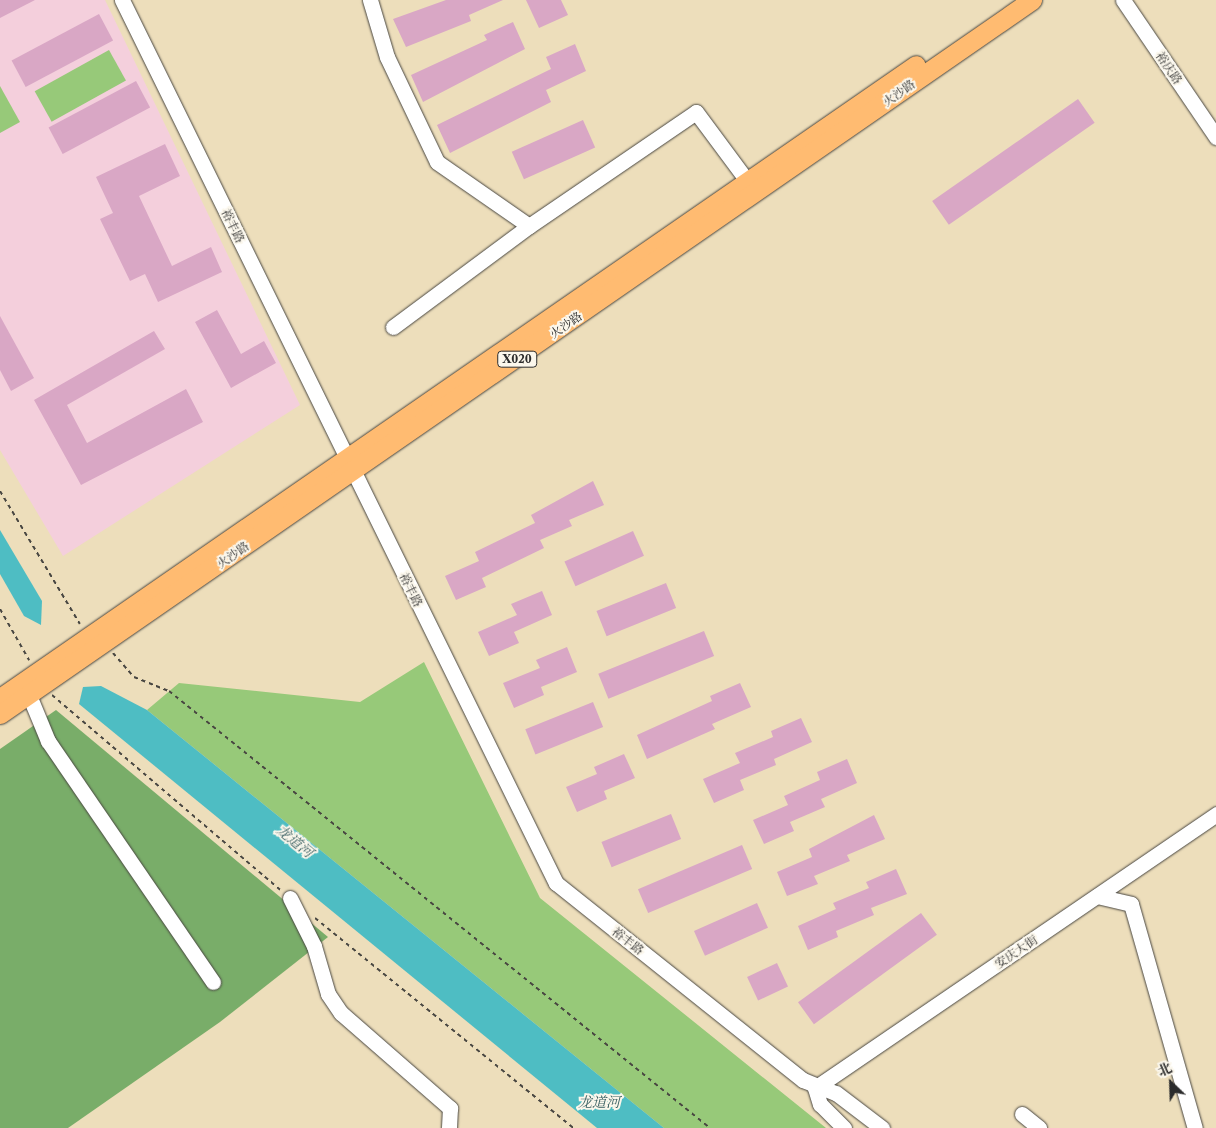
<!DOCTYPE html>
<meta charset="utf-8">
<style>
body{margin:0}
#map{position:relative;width:1216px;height:1128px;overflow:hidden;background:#eddebb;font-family:"Libre Caslon Text","Noto Serif SC",serif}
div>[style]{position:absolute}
.built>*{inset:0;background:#f4cfdc}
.green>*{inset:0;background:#97c979;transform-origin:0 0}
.forest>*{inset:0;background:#79ad69}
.water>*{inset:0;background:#4ebdc3}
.building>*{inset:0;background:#d9a7c5;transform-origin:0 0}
.path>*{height:2px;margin-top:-1px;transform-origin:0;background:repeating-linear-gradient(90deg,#484641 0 4px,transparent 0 8px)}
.roads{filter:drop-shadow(0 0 1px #484641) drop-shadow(0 0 1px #484641)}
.minor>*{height:15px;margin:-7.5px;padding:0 7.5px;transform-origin:7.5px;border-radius:7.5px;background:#fff}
.major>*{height:19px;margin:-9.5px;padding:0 9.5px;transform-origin:9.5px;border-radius:9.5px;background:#ffbb71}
span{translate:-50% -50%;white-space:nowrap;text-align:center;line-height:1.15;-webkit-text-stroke:4px #fbf7ec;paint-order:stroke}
.shield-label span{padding:1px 4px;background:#fbf7ec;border:1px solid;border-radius:4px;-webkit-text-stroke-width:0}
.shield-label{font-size:11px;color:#2b2b2b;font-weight:700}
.street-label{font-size:12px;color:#2b2b2b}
.water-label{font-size:14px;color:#375e60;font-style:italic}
.north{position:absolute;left:1146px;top:1058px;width:50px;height:50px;-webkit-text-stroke:4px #fbf7ec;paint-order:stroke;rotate:336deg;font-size:14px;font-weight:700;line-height:20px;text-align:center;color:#2b2b2b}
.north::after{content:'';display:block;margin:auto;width:18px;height:22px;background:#2b2b2b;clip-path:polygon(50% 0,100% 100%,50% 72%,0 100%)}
</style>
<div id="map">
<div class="built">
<div style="clip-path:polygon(0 0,105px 0,300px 405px,63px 556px,0 450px)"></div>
</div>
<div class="green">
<div style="left:109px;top:50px;width:35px;height:85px;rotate:61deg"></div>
<div style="clip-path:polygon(0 86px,20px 122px,0 133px)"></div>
<div style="clip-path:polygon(424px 662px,540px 898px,826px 1128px,664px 1128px,147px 710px,179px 683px,360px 702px)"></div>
</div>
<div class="forest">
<div style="clip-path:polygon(56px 710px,328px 937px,220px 1022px,68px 1128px,0 1128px,0 749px)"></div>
</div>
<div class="water">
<div style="clip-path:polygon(0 530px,42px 601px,41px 625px,24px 616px,0 574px)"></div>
<div style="clip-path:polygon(101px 686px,147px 710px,664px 1128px,597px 1128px,79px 704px,83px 687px)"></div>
</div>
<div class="building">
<div style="clip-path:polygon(0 0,35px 0,0 18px)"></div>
<div style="clip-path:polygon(446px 0,503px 0,469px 15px,471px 21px,406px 47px,393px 19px)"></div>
<div style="clip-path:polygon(526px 0,561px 0,568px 15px,539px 28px)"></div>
<div style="left:99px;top:14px;width:30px;height:99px;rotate:62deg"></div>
<div style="clip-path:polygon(513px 22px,525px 49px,423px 102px,411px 75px,487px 40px,484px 35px)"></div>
<div style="clip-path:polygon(575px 44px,586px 71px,546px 90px,551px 102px,450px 153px,437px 125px,551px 69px,546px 57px)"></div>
<div style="left:136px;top:81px;width:30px;height:99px;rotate:62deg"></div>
<div style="left:1078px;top:99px;width:29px;height:178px;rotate:55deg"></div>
<div style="left:583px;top:120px;width:30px;height:78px;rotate:66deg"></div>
<div style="clip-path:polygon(165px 144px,180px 176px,139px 196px,172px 266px,211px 247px,222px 272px,158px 302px,145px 274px,130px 281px,100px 219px,113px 213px,96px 177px)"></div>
<div style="clip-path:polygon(217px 310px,241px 354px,264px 341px,276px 363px,231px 388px,195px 322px)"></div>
<div style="clip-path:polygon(0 316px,34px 378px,11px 391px,0 370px)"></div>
<div style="clip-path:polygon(154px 331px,165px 349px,67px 405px,87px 443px,186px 389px,203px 422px,81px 485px,34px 400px)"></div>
<div style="clip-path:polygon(593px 481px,604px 505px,569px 520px,572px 526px,540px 540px,544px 548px,482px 578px,486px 587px,456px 600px,445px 576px,479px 561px,475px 552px,535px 523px,531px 515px)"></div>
<div style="left:633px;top:531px;width:27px;height:75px;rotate:66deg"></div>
<div style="left:666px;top:583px;width:27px;height:75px;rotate:68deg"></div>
<div style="clip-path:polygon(542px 591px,552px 615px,514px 632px,519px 643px,489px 656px,478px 632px,517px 615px,511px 604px)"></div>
<div style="left:704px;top:631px;width:27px;height:114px;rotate:68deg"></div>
<div style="clip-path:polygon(567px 647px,577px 672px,541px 687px,544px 695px,514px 708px,503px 683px,540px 668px,536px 660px)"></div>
<div style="clip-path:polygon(740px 683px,751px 707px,712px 724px,715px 729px,647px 759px,637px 735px,712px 701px,710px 696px)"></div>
<div style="left:593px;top:702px;width:27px;height:73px;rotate:68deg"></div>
<div style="clip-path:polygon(801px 718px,812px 742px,774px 759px,776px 765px,740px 780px,744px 790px,714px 803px,703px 779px,740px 763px,735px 753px,773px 737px,771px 731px)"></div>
<div style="clip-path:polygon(624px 754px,635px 778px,604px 791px,607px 799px,577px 812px,566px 787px,597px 774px,594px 767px)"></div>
<div style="clip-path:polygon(847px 759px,857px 783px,821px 799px,825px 807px,790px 822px,794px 831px,764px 844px,753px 820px,788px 805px,784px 796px,820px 780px,817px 772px)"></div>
<div style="left:671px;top:814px;width:27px;height:75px;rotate:68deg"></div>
<div style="clip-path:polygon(874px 815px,885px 839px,847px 855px,850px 861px,814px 876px,818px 884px,787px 896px,777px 872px,812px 857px,809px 849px)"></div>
<div style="left:742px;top:845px;width:26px;height:113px;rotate:67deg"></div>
<div style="clip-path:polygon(896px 869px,907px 894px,871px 908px,874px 915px,836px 931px,838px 937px,808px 950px,798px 926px,836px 909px,833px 903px,869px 888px,866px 882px)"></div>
<div style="left:757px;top:903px;width:27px;height:69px;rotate:66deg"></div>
<div style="left:921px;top:913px;width:27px;height:152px;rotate:54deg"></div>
<div style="left:777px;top:963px;width:26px;height:33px;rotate:65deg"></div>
</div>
<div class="path">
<div style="left:0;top:491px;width:155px;rotate:59deg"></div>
<div style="left:0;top:609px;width:59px;rotate:60.4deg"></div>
<div style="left:113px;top:653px;width:32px;rotate:49deg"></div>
<div style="left:134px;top:677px;width:38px;rotate:22deg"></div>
<div style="left:169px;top:691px;width:695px;rotate:38.93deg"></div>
<div style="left:52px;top:695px;width:300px;rotate:40.5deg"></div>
<div style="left:315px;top:918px;width:333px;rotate:39.1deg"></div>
</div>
<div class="roads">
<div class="minor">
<div style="left:122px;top:0;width:984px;rotate:63.83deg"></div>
<div style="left:556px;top:883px;width:316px;rotate:38.6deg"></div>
<div style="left:803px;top:1080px;width:35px;rotate:22deg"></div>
<div style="left:836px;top:1093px;width:58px;rotate:37.3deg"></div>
<div style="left:370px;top:0;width:59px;rotate:73.4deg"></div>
<div style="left:387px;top:57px;width:116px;rotate:64.5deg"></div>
<div style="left:437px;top:162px;width:112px;rotate:34.8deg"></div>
<div style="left:529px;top:226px;width:202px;rotate:-34.3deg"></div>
<div style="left:696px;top:112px;width:97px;rotate:53.4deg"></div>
<div style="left:1123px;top:0;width:166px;rotate:55.8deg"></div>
<div style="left:393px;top:327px;width:169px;rotate:-36.6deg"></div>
<div style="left:29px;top:695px;width:50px;rotate:67.6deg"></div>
<div style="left:48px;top:741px;width:292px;rotate:55.6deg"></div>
<div style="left:1097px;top:896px;width:35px;rotate:13deg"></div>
<div style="left:1131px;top:904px;width:233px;rotate:74.1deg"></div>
<div style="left:290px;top:898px;width:54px;rotate:63.4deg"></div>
<div style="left:314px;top:946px;width:50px;rotate:73.7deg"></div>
<div style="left:328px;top:994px;width:23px;rotate:56deg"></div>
<div style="left:341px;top:1013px;width:145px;rotate:41.1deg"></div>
<div style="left:450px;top:1108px;width:20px;rotate:93deg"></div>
<div style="left:815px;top:1088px;width:486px;rotate:-34.3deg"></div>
<div style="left:815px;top:1088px;width:17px;rotate:73deg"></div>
<div style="left:820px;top:1104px;width:34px;rotate:45deg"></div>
<div style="left:1022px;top:1114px;width:22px;rotate:39deg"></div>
</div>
<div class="major">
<div style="left:0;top:698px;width:1113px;rotate:-34.65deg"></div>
<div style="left:0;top:714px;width:1255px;rotate:-34.68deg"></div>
</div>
</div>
<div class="shield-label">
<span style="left:517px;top:359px">X020</span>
</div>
<div class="street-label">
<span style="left:1169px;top:68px;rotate:56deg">裕庆路</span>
<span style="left:899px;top:93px;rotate:-35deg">火沙路</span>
<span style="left:233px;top:226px;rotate:64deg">裕丰路</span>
<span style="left:566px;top:325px;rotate:-35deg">火沙路</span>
<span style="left:233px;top:555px;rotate:-35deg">火沙路</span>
<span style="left:411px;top:590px;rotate:64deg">裕丰路</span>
<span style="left:628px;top:941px;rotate:38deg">裕丰路</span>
<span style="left:1016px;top:952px;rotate:-34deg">安庆大街</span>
</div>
<div class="water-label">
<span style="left:295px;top:841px;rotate:39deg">龙道河</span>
<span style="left:599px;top:1102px">龙道河</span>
</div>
<div class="north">北</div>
</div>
